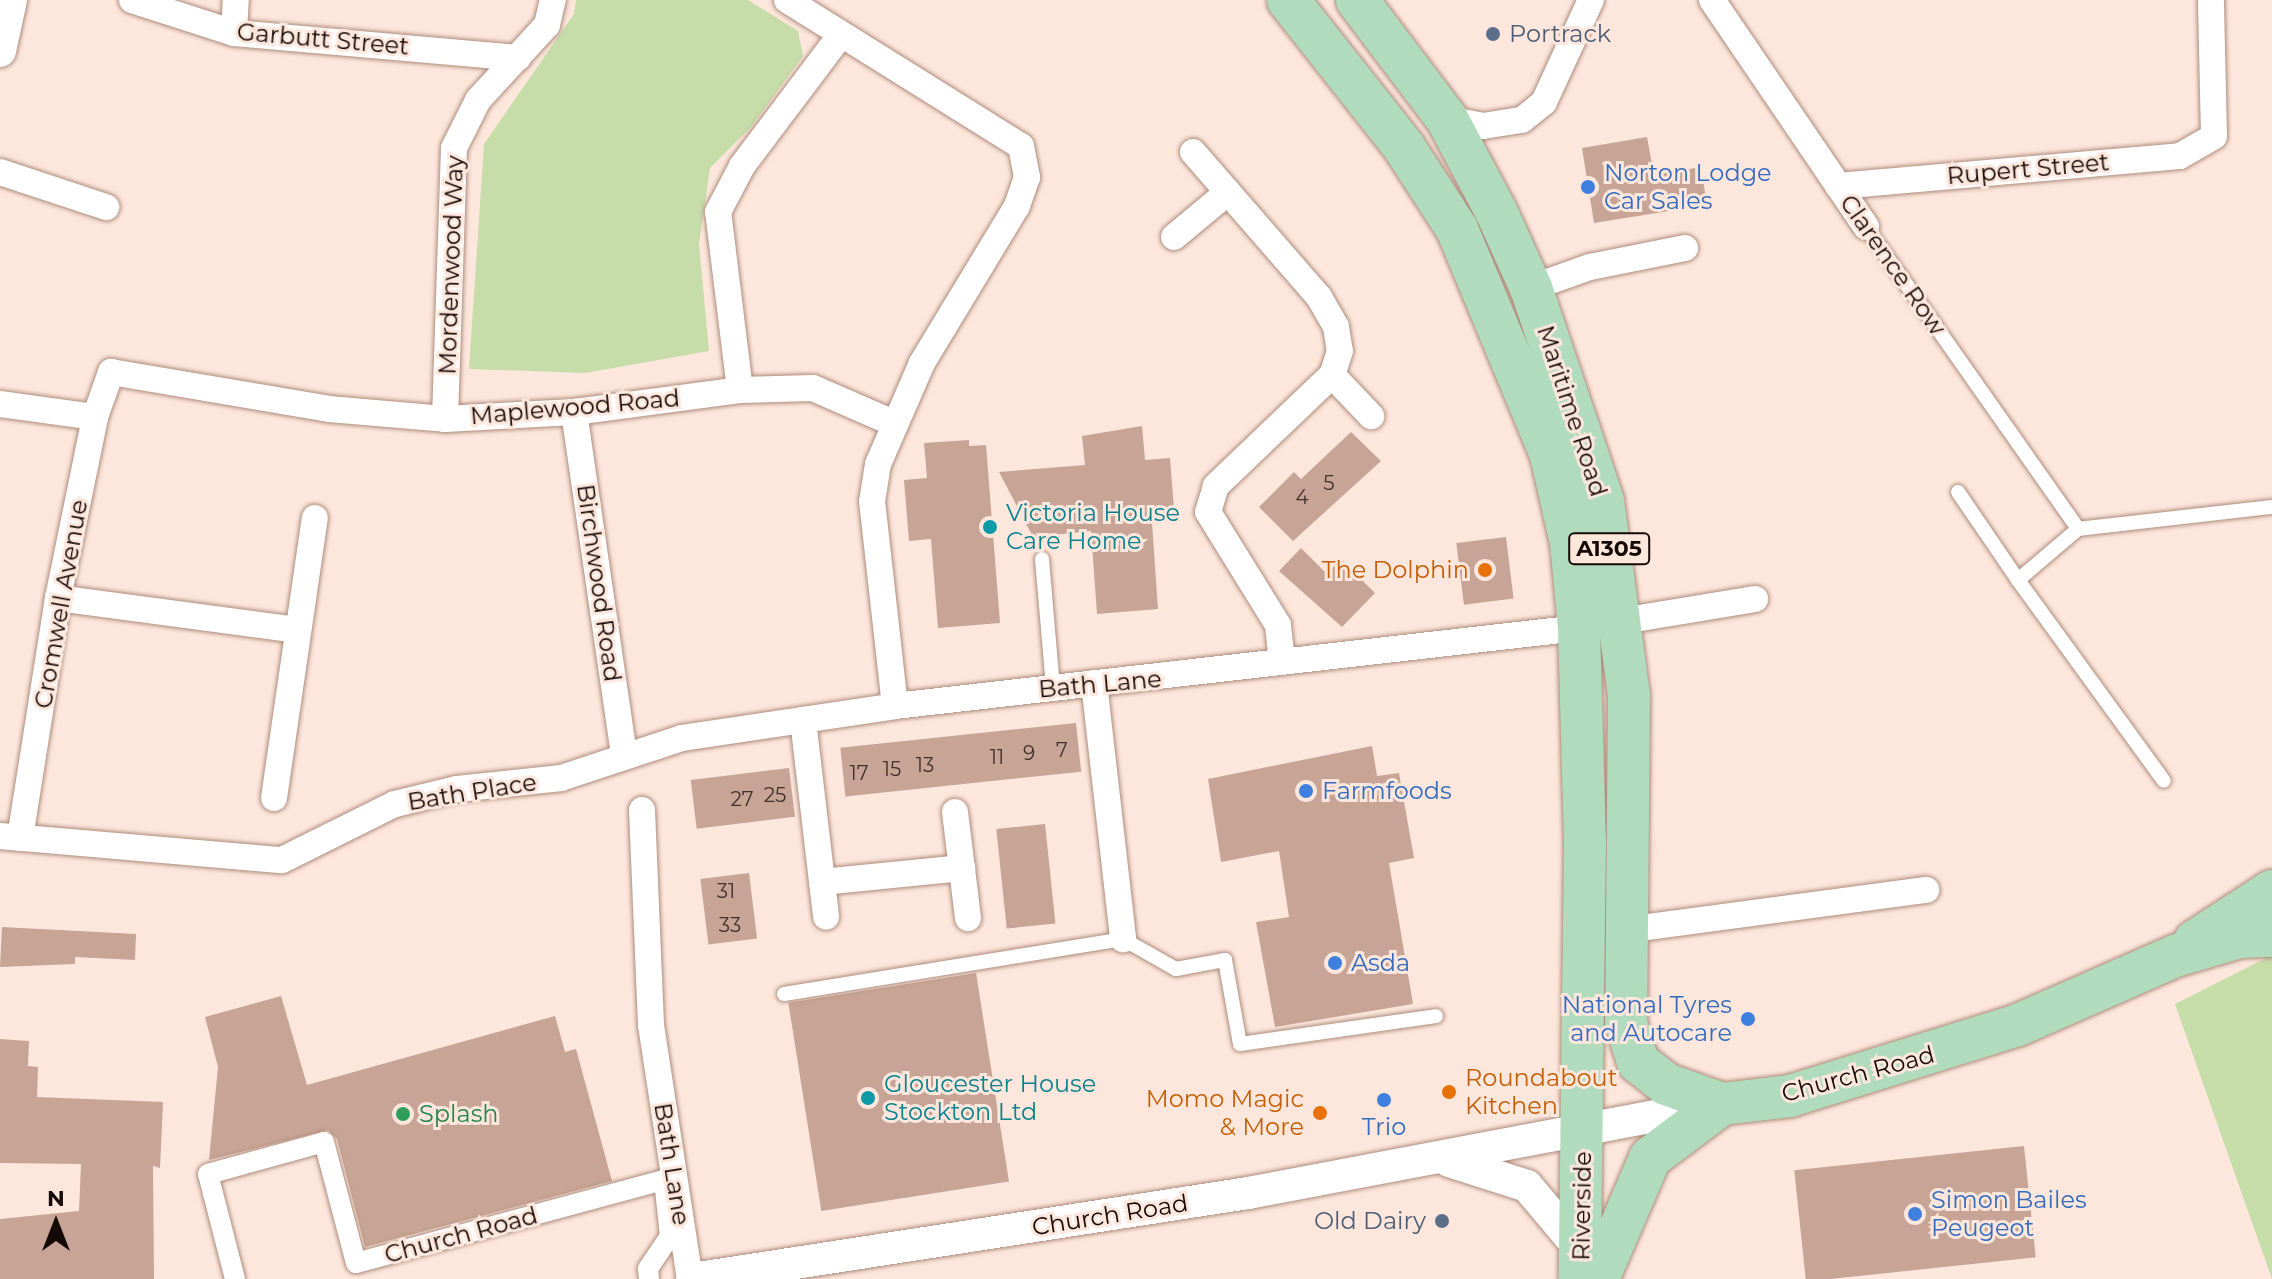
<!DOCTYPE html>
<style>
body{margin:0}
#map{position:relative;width:2272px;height:1279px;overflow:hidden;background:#fde7dd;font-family:Montserrat,sans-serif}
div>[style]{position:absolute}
.green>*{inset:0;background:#c6dca9}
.building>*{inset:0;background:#c7a495;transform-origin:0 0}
.roads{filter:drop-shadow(0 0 2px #ae8c7d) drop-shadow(0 0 2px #ae8c7d)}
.service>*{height:14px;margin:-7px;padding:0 7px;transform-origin:7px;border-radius:7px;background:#fff}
.pedestrian>*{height:20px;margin:-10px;padding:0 10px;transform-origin:10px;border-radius:10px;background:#fff}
.minor>*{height:26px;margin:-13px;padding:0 13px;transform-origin:13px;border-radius:13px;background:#fff}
.tertiary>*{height:32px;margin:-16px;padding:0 16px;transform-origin:16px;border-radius:16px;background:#fff}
.primary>*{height:42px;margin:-21px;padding:0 21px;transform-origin:21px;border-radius:21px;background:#b0dbbd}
.dots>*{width:22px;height:22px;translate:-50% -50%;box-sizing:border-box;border:4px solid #fde7dd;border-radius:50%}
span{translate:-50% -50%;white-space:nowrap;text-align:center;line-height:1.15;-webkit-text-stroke:6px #fde7dd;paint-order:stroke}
.number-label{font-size:20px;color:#423029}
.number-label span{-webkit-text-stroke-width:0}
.shield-label span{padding:2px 6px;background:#fde7dd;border:2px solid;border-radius:6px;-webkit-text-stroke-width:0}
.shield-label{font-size:22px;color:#150905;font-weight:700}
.service-label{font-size:24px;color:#4e5e75}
.left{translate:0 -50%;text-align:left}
.right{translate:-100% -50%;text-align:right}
.street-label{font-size:24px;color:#150905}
.shop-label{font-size:24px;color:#366cbe}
.culture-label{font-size:24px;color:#0d838f}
.food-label{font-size:24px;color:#c56008}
.leisure-label{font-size:24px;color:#27864d}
.north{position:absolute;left:16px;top:1183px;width:80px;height:80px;-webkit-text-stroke:6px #fde7dd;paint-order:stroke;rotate:0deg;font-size:22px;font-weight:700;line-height:32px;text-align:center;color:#150905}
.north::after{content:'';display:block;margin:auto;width:28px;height:36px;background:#150905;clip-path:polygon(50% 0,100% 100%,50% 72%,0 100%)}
</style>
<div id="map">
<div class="green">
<div style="clip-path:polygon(576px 0,748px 0,798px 31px,803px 56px,751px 127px,710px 168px,699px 244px,709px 351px,585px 373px,469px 369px,484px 144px,574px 14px)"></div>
<div style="clip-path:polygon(2272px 955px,2272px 1279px,2175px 1004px)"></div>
</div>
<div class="building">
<div style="clip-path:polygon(1647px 137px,1654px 175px,1701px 167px,1707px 205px,1594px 223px,1582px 148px)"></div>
<div style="clip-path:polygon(1142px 426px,1145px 460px,1170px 458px,1175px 521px,1152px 523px,1158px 609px,1097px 614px,1091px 531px,1033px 537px,999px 472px,1085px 465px,1082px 436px)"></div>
<div style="clip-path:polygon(1351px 432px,1381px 461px,1293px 541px,1259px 507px,1294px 472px,1301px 479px)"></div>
<div style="clip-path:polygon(969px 440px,969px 446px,986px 445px,1000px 623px,938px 628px,931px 539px,909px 541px,904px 480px,927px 478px,924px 443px)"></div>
<div style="left:1506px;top:537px;width:62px;height:50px;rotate:83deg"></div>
<div style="clip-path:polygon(1301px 548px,1327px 574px,1341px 559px,1375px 593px,1342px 627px,1279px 571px)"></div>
<div style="left:1076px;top:723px;width:49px;height:237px;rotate:84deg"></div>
<div style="clip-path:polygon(1372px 746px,1377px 776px,1399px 773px,1414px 858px,1389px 863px,1413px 1004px,1275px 1027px,1256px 922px,1289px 917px,1279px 851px,1221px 862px,1208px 779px)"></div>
<div style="left:789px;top:768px;width:49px;height:99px;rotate:83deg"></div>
<div style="left:1045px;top:824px;width:100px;height:49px;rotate:84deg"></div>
<div style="left:749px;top:873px;width:66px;height:49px;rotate:83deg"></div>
<div style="clip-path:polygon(2px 927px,136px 934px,135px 960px,75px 957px,75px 964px,0 967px)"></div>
<div style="left:976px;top:973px;width:211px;height:190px;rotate:81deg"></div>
<div style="clip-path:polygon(281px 996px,307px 1085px,555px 1016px,565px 1052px,576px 1049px,612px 1181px,365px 1247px,337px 1139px,328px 1130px,209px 1160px,218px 1067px,205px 1017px)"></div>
<div style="clip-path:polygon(0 1039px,29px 1041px,28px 1066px,38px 1067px,37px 1097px,163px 1102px,160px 1168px,153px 1166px,154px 1279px,0 1279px,0 1219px,79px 1211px,81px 1164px,0 1163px)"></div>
<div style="left:2024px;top:1146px;width:112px;height:231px;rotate:84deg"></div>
</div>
<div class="roads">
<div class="service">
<div style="left:1866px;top:227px;width:369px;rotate:54.9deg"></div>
<div style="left:1958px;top:492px;width:107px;rotate:55.7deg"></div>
<div style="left:2078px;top:529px;width:79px;rotate:139.6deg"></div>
<div style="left:2018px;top:580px;width:248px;rotate:54deg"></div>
<div style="left:2078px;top:529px;width:195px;rotate:-6.5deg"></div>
<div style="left:1042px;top:559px;width:129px;rotate:85.1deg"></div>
<div style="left:784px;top:994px;width:343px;rotate:-9.2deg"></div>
<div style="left:1123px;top:939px;width:61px;rotate:29.5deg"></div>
<div style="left:1176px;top:969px;width:50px;rotate:-10.4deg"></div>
<div style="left:1225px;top:960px;width:85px;rotate:79.9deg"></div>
<div style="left:1240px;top:1044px;width:198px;rotate:-8.1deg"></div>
</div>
<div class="pedestrian">
<div style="left:235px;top:1279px;width:108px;rotate:-104.4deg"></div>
<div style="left:208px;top:1174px;width:120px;rotate:-15.4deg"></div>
<div style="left:324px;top:1142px;width:125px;rotate:75.2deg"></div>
<div style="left:356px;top:1263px;width:319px;rotate:-15.1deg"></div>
<div style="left:664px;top:1180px;width:56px;rotate:83.9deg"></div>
<div style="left:670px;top:1236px;width:40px;rotate:124deg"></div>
<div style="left:648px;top:1269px;width:10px;rotate:84deg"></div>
</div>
<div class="minor">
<div style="left:132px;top:0;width:107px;rotate:17.9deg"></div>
<div style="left:234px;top:33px;width:285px;rotate:5deg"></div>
<div style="left:787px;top:0;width:276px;rotate:32deg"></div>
<div style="left:1021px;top:146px;width:32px;rotate:79deg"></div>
<div style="left:1027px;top:177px;width:31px;rotate:109deg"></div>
<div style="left:1017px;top:206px;width:184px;rotate:121.2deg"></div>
<div style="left:922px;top:363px;width:110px;rotate:113.5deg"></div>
<div style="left:878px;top:464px;width:37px;rotate:99deg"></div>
<div style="left:872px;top:501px;width:206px;rotate:83.6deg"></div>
<div style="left:1712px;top:0;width:274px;rotate:55.8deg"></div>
<div style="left:234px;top:33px;width:33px;rotate:-87deg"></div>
<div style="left:1447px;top:119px;width:37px;rotate:11deg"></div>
<div style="left:1483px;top:126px;width:39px;rotate:-9deg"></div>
<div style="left:1522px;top:120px;width:28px;rotate:-39deg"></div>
<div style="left:1544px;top:102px;width:112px;rotate:-65.3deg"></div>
<div style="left:1193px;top:152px;width:192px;rotate:49deg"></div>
<div style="left:1319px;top:297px;width:34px;rotate:60deg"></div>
<div style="left:1336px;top:327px;width:24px;rotate:81deg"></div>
<div style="left:1340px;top:351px;width:25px;rotate:108deg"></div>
<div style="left:1332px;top:375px;width:161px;rotate:136.3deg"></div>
<div style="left:1216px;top:486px;width:27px;rotate:107deg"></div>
<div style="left:1208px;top:512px;width:133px;rotate:58.2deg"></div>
<div style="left:1278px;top:625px;width:37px;rotate:84deg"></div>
<div style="left:0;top:172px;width:112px;rotate:18.3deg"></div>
<div style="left:1838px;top:186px;width:343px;rotate:-5deg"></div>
<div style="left:2180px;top:156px;width:39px;rotate:-30deg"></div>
<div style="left:2214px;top:136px;width:136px;rotate:-91.3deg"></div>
<div style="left:1174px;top:237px;width:70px;rotate:-39.8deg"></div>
<div style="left:1531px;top:288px;width:63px;rotate:-19.6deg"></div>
<div style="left:1590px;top:267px;width:97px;rotate:-11.3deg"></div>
<div style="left:1332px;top:375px;width:57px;rotate:46.4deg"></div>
<div style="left:740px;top:390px;width:179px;rotate:-97deg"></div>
<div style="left:718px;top:212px;width:52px;rotate:-62.4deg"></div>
<div style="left:742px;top:166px;width:163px;rotate:-53deg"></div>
<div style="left:0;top:404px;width:96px;rotate:7.8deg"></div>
<div style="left:574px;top:412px;width:347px;rotate:81.7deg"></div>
<div style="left:445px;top:419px;width:271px;rotate:-88.1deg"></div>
<div style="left:454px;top:148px;width:54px;rotate:-63.4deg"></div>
<div style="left:478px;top:100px;width:102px;rotate:-47.4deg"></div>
<div style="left:547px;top:25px;width:26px;rotate:-77deg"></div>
<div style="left:58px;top:598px;width:241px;rotate:7.6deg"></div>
<div style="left:1622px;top:621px;width:135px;rotate:-9.4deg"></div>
<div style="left:1094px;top:683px;width:258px;rotate:83.5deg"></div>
<div style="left:803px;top:720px;width:198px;rotate:83.3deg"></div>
<div style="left:274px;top:798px;width:283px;rotate:-81.7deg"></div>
<div style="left:642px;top:810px;width:215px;rotate:87.6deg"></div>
<div style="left:651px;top:1025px;width:257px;rotate:81.3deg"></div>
<div style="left:955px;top:812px;width:107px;rotate:83deg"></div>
<div style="left:0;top:836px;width:283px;rotate:4.9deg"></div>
<div style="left:282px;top:860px;width:126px;rotate:-26.4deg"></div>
<div style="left:395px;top:804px;width:64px;rotate:-13.6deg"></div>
<div style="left:457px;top:789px;width:105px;rotate:-6deg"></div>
<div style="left:561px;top:778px;width:127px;rotate:-18.3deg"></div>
<div style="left:682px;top:738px;width:215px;rotate:-8.5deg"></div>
<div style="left:895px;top:706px;width:688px;rotate:-6.51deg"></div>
<div style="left:20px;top:838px;width:243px;rotate:-81deg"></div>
<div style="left:58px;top:598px;width:185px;rotate:-78.4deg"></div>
<div style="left:95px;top:417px;width:48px;rotate:-70.4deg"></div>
<div style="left:111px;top:372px;width:221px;rotate:9.6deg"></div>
<div style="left:329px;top:409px;width:116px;rotate:4.9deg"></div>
<div style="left:445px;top:419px;width:129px;rotate:-3.1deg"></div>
<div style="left:574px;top:412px;width:167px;rotate:-7.5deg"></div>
<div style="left:740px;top:390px;width:73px;rotate:-1.6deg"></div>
<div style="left:813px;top:388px;width:85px;rotate:23.6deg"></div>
<div style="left:822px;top:882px;width:141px;rotate:-5.7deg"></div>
<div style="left:1626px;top:930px;width:303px;rotate:-7.6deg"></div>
</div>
<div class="tertiary">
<div style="left:0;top:51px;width:52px;rotate:-77.8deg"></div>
<div style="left:1449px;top:1161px;width:82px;rotate:17.8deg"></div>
<div style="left:1527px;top:1186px;width:82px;rotate:49.9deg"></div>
<div style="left:692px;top:1279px;width:563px;rotate:-8.79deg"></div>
<div style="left:1248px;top:1193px;width:475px;rotate:-10.7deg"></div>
</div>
<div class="primary">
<div style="left:1288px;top:0;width:187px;rotate:51.7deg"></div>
<div style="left:1404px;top:147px;width:98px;rotate:57.1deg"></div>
<div style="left:1457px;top:229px;width:245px;rotate:67.4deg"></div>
<div style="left:1551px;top:455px;width:90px;rotate:77.2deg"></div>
<div style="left:1571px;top:543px;width:85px;rotate:84.6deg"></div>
<div style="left:1579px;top:628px;width:213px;rotate:88.4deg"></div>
<div style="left:1585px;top:841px;width:438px;rotate:90.7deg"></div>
<div style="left:1357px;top:0;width:149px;rotate:52.9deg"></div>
<div style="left:1447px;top:119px;width:104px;rotate:62deg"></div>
<div style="left:1496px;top:211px;width:85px;rotate:65.6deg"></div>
<div style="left:1531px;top:288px;width:225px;rotate:71.3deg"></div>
<div style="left:1603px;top:501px;width:196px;rotate:82.4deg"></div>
<div style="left:1629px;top:695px;width:328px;rotate:90.5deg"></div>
<div style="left:1626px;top:1023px;width:41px;rotate:72.9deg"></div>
<div style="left:1638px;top:1062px;width:36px;rotate:38deg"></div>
<div style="left:1666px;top:1084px;width:59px;rotate:19.7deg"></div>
<div style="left:1722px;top:1104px;width:68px;rotate:-6.7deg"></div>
<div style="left:1790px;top:1096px;width:239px;rotate:-17.3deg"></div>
<div style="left:2018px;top:1025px;width:171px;rotate:-23.7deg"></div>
<div style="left:2175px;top:956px;width:68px;rotate:-16.3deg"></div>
<div style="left:2240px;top:937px;width:32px;rotate:-2deg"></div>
<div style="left:2195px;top:941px;width:92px;rotate:-33deg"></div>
<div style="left:1598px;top:1279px;width:132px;rotate:-66.7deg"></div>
<div style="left:1650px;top:1158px;width:90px;rotate:-36.9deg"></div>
</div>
</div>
<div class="dots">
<div style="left:1493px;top:34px;background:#5c6f8a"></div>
<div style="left:1588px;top:187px;background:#3f7fe0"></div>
<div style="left:990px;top:527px;background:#0f9aa8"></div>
<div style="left:1485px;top:570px;background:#e8710a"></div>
<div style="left:1306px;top:791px;background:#3f7fe0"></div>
<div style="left:1335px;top:963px;background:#3f7fe0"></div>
<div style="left:1748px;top:1019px;background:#3f7fe0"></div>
<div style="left:1449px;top:1092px;background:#e8710a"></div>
<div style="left:868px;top:1098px;background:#0f9aa8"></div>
<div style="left:1384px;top:1100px;background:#3f7fe0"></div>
<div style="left:1320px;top:1113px;background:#e8710a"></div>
<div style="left:403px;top:1114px;background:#2e9e5b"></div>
<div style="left:1915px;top:1214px;background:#3f7fe0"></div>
<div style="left:1442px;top:1221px;background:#5c6f8a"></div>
</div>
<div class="number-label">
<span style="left:1329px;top:483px">5</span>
<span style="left:1302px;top:497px">4</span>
<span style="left:1062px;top:750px">7</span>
<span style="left:1029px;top:753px">9</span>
<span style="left:997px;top:757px">11</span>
<span style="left:925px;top:765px">13</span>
<span style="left:892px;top:769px">15</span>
<span style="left:859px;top:773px">17</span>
<span style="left:775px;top:795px">25</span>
<span style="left:742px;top:799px">27</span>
<span style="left:726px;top:891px">31</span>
<span style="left:730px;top:925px">33</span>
</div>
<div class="shield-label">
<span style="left:1609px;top:549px">A1305</span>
</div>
<div class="service-label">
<span class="left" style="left:1509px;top:34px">Portrack</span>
<span class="right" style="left:1426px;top:1221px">Old Dairy</span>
</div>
<div class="street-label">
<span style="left:323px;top:39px;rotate:5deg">Garbutt Street</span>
<span style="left:2028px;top:169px;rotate:-5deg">Rupert Street</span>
<span style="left:451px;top:265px;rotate:-88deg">Mordenwood Way</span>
<span style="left:1893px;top:265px;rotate:55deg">Clarence Row</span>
<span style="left:575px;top:407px;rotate:-5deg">Maplewood Road</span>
<span style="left:1572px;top:411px;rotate:72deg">Maritime Road</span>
<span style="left:599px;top:583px;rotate:82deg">Birchwood Road</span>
<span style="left:61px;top:604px;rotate:-80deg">Cromwell Avenue</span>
<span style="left:1100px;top:684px;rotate:-5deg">Bath Lane</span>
<span style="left:472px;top:792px;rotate:-9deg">Bath Place</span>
<span style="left:1858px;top:1074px;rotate:-15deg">Church Road</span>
<span style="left:672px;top:1164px;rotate:81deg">Bath Lane</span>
<span style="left:1582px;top:1206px;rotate:-89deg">Riverside</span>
<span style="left:1110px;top:1215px;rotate:-9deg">Church Road</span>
<span style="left:461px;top:1235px;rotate:-15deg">Church Road</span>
</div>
<div class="shop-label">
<span class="left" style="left:1604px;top:187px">Norton Lodge<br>Car Sales</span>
<span class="left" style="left:1322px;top:791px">Farmfoods</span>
<span class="left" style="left:1351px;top:963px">Asda</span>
<span class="right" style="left:1732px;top:1019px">National Tyres<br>and Autocare</span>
<span style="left:1384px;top:1127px">Trio</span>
<span class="left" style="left:1931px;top:1214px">Simon Bailes<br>Peugeot</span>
</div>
<div class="culture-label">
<span class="left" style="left:1006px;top:527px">Victoria House<br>Care Home</span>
<span class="left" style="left:884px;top:1098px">Gloucester House<br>Stockton Ltd</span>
</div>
<div class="food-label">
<span class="right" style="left:1469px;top:570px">The Dolphin</span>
<span class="left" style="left:1465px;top:1092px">Roundabout<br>Kitchen</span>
<span class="right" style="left:1304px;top:1113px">Momo Magic<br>&amp; More</span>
</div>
<div class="leisure-label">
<span class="left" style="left:419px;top:1114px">Splash</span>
</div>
<div class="north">N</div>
</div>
